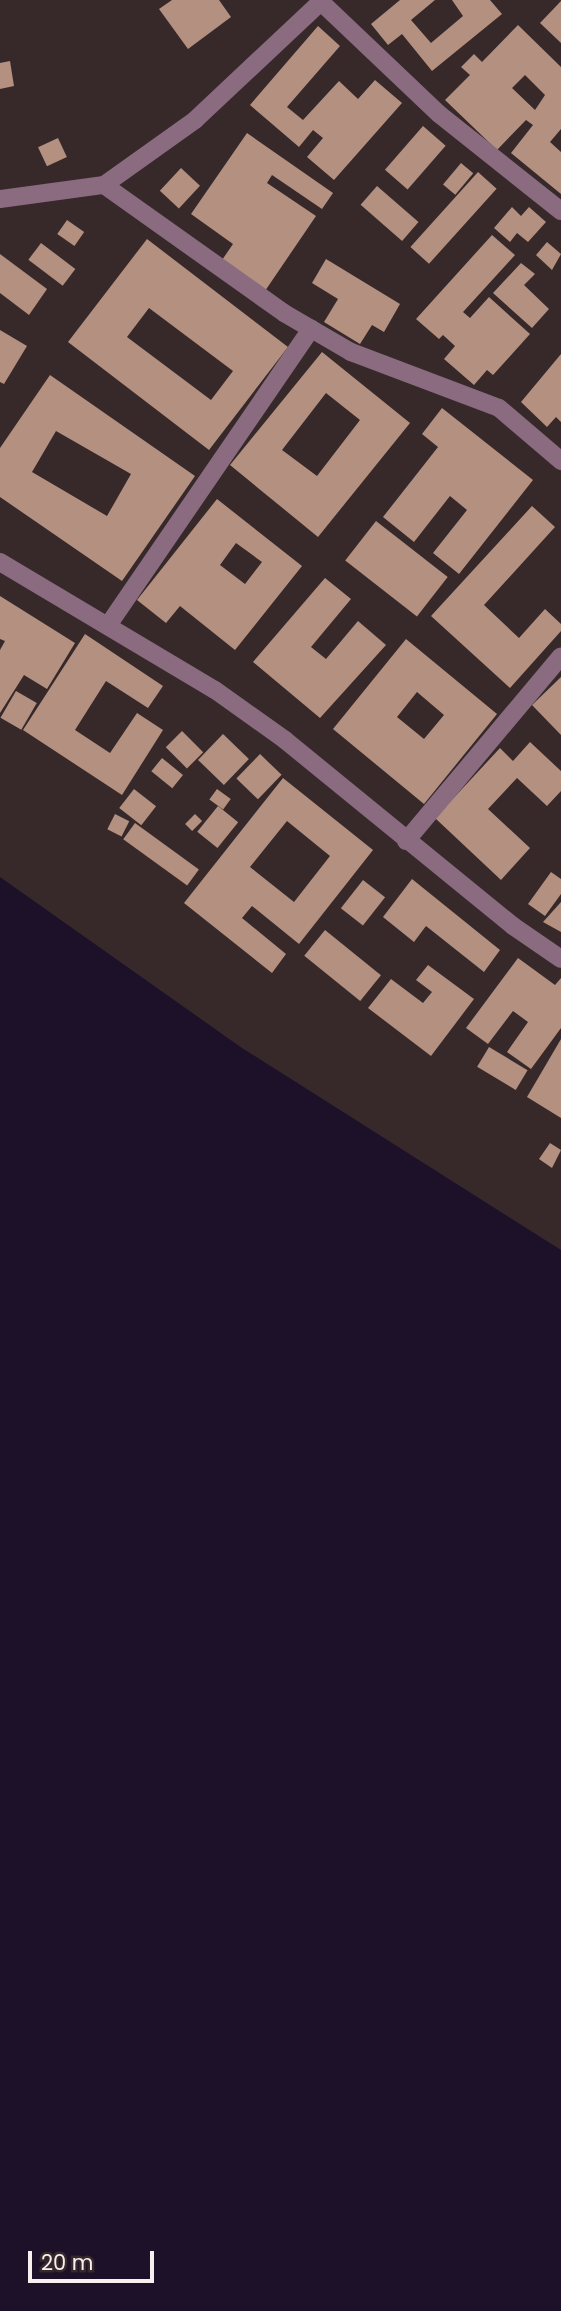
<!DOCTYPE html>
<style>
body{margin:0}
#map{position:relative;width:561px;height:2311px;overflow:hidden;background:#37292a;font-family:Poppins,sans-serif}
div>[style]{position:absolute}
.water>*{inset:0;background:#1d112a}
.building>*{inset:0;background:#b3907f;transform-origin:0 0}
.minor>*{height:18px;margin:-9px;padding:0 9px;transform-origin:9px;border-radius:9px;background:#8a6b80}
span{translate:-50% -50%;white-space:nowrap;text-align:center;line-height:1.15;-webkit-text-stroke:7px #37292a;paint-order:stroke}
.scale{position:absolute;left:28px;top:2251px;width:126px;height:32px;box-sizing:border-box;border:4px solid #f8efef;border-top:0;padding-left:9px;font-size:21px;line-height:24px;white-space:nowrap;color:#f8efef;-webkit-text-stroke:5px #37292a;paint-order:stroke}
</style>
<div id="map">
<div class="water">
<div style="clip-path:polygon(0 877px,242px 1048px,561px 1250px,561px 2311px,0 2311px)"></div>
</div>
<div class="building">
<div style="clip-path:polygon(172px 0,219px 0,231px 17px,188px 49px,159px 9px)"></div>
<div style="clip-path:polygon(400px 0,435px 0,411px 20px,431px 43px,463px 16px,452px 0,490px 0,502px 14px,432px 71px,402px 34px,388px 45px,371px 24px)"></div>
<div style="clip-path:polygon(561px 1px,561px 43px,540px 23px)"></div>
<div style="clip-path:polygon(evenodd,518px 25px,561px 67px,561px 129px,550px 142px,561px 152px,561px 194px,511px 153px,533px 125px,526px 120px,497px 150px,445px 100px,470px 75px,461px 67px,474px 54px,482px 62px,518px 25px,525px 75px,545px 95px,535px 110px,512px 88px,525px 75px)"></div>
<div style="clip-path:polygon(318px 26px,340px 46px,287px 107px,303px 120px,339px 81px,358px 99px,375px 80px,402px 103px,334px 180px,307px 157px,323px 138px,313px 130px,299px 147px,250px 105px)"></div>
<div style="clip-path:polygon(10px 61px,14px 86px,0 89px,0 63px)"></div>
<div style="left:423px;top:126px;width:30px;height:58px;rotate:41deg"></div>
<div style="clip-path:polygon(247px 133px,333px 193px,322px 209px,272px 175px,267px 183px,316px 216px,265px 291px,222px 260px,233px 244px,191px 214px)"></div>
<div style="left:58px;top:138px;width:21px;height:22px;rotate:65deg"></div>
<div style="left:461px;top:163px;width:16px;height:28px;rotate:40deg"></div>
<div style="left:181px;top:168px;width:26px;height:31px;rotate:43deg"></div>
<div style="left:478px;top:172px;width:25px;height:101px;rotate:42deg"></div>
<div style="left:377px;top:186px;width:55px;height:25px;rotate:41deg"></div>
<div style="clip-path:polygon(512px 207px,521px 216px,529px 207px,546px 222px,528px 242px,517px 233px,510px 242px,494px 228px)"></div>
<div style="left:67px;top:220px;width:21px;height:17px;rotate:35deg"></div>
<div style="clip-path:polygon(492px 235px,515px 255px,463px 312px,470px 318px,489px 297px,530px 334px,493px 375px,487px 370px,474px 385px,444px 359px,455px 346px,443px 335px,439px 339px,416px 319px)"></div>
<div style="clip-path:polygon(evenodd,147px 239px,288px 347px,209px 450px,68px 342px,147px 239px,149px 308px,233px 371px,211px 400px,127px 337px,149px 308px)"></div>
<div style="clip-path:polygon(547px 242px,561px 254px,552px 270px,536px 255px)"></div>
<div style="left:41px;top:243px;width:43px;height:21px;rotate:37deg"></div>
<div style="clip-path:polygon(0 254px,47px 289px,29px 315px,0 293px)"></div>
<div style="clip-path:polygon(326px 259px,400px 304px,384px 332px,372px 325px,360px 344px,324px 322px,338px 299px,312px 283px)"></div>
<div style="clip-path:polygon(521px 263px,535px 274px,524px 285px,549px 309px,532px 328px,493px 293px)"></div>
<div style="clip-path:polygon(0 330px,27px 346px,4px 384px,0 382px)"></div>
<div style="clip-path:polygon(evenodd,322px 352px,410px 423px,318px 537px,230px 465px,322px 352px,326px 393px,360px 420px,317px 476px,282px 450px,326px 393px)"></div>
<div style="clip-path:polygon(561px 354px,561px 422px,556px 417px,547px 427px,521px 402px)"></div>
<div style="clip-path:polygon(evenodd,50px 375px,195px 476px,122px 581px,0 497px,0 448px,50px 375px,56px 431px,131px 474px,107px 516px,32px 472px,56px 431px)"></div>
<div style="clip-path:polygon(442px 408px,533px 480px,459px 574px,433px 553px,467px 510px,450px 496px,414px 542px,383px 517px,438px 447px,422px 434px)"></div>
<div style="clip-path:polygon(evenodd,217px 499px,302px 566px,235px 650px,180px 606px,166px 623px,137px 600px,217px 499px,236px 543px,262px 562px,245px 584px,220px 565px,236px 543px)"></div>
<div style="clip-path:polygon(532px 506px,555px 527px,484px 605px,519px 638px,545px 609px,561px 624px,561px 631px,510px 688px,431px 616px)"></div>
<div style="left:376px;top:521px;width:91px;height:50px;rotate:38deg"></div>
<div style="clip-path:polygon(325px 578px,351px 599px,311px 647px,326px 659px,358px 621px,386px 645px,320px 718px,253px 662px)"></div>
<div style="clip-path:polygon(0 596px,75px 643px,47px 689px,24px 675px,0 713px,0 650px,5px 641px,0 639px)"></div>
<div style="clip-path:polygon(85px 634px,163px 686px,148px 708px,106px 681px,75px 730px,110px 753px,137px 713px,163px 730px,122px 795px,23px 730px)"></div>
<div style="clip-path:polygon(evenodd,406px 639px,497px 714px,424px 804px,333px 729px,406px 639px,417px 692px,444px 715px,424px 739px,397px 717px,417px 692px)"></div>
<div style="clip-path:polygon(561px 677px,561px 735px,532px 705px)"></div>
<div style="left:16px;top:691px;width:24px;height:31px;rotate:30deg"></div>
<div style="left:182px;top:731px;width:30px;height:23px;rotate:45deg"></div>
<div style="left:223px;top:734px;width:36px;height:36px;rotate:44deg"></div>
<div style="clip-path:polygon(530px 742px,561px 771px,561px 791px,547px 806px,517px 778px,488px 809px,530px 848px,501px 880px,435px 818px,500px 748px,513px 761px)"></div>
<div style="left:260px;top:754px;width:30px;height:34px;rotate:44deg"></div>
<div style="left:162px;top:758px;width:27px;height:17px;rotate:39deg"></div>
<div style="clip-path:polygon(evenodd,283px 778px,373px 850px,299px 944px,252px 906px,242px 918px,286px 954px,272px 973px,184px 903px,283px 778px,287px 821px,330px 856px,294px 902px,250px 867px,287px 821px)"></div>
<div style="left:134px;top:789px;width:28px;height:24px;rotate:38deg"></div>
<div style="left:217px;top:789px;width:17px;height:13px;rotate:36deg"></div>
<div style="left:218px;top:806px;width:26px;height:33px;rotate:39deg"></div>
<div style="left:115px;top:814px;width:16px;height:17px;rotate:27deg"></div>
<div style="left:195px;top:814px;width:10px;height:14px;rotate:45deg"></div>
<div style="left:135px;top:823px;width:79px;height:20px;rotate:36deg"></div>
<div style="clip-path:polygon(551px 872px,561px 879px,561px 894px,545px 916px,528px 904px)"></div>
<div style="clip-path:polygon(412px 879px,500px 950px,484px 972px,426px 926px,414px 942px,383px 917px)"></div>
<div style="left:363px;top:880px;width:28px;height:36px;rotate:38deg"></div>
<div style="clip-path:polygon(561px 902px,561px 932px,543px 922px)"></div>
<div style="left:325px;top:930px;width:72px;height:33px;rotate:39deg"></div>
<div style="clip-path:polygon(518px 958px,555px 985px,561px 978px,561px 1028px,531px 1069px,507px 1052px,528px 1022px,513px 1011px,488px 1044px,466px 1028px)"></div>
<div style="clip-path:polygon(428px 965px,474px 999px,431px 1056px,368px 1008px,391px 979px,423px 1003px,432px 992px,416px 980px)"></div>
<div style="clip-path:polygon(561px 1039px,561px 1118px,527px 1097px)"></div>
<div style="left:489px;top:1047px;width:45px;height:23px;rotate:31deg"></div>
<div style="clip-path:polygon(550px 1143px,561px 1150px,552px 1168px,539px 1159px)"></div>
</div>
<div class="minor">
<div style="left:321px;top:2px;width:163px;rotate:43.5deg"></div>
<div style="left:439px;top:114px;width:156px;rotate:38.5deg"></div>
<div style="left:104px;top:185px;width:221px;rotate:35.4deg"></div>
<div style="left:284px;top:313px;width:78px;rotate:30.2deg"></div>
<div style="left:351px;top:352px;width:158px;rotate:20.7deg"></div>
<div style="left:499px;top:408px;width:82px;rotate:40.5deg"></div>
<div style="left:0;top:199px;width:105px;rotate:-7.7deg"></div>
<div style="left:104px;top:185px;width:112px;rotate:-35.5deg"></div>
<div style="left:195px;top:120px;width:175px;rotate:-43.2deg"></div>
<div style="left:0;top:562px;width:250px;rotate:30.8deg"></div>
<div style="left:215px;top:690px;width:86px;rotate:35.5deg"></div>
<div style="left:285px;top:740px;width:294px;rotate:39.2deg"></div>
<div style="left:513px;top:926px;width:58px;rotate:34.5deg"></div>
<div style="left:109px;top:624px;width:358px;rotate:-55.6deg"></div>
<div style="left:406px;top:841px;width:241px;rotate:-50deg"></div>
</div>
<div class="scale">20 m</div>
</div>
